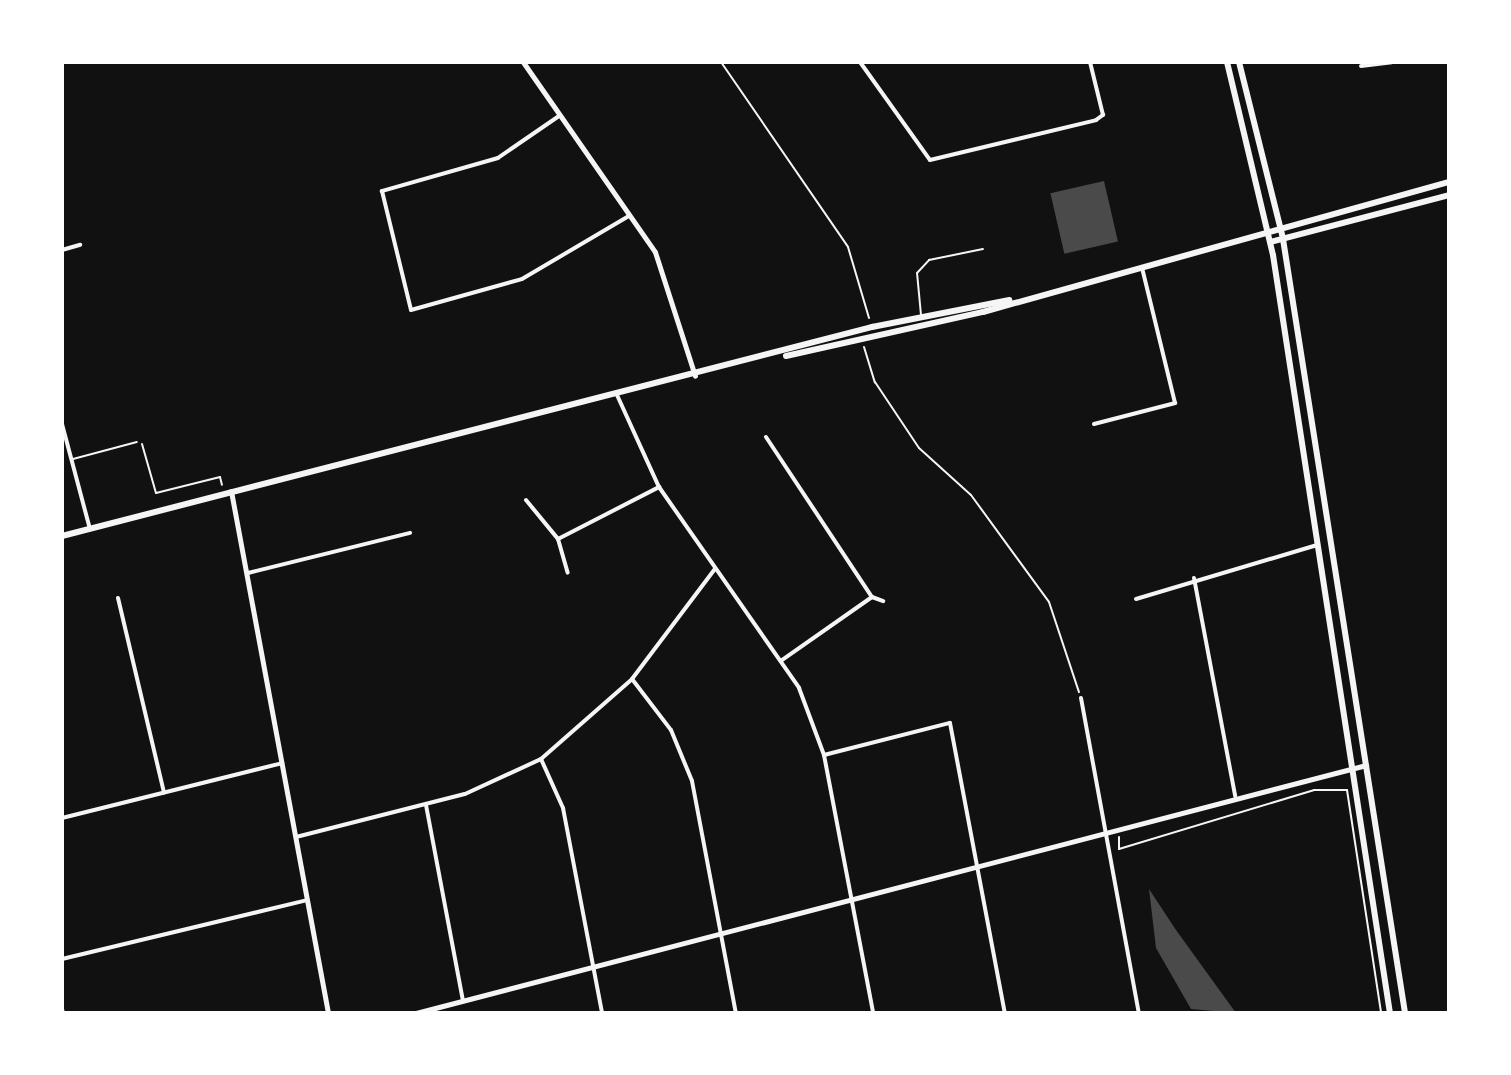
<!DOCTYPE html>
<style>
body{margin:0}
#map{position:relative;width:1511px;height:1075px;overflow:hidden;background:#111;font-family:"Roboto Condensed",sans-serif}
div>[style]{position:absolute}
.building>*{inset:0;background:#4a4a4a;transform-origin:0 0}
.path>*{height:2px;margin:-1px;padding:0 1px;transform-origin:1px;border-radius:1px;background:#f5f5f5}
.service>*{height:2px;margin:-1px;padding:0 1px;transform-origin:1px;border-radius:1px;background:#f5f5f5}
.minor>*{height:4px;margin:-2px;padding:0 2px;transform-origin:2px;border-radius:2px;background:#f5f5f5}
.tertiary>*{height:5px;margin:-2.5px;padding:0 2.5px;transform-origin:2.5px;border-radius:2.5px;background:#f5f5f5}
.secondary>*{height:6px;margin:-3px;padding:0 3px;transform-origin:3px;border-radius:3px;background:#f5f5f5}
span{translate:-50% -50%;white-space:nowrap;text-align:center;line-height:1.15;-webkit-text-stroke:6px #fff;paint-order:stroke}
.frame{position:absolute;inset:0;border:64px solid #fff;pointer-events:none}
</style>
<div id="map">
<div class="building">
<div style="left:1104px;top:181px;width:62px;height:55px;rotate:77deg"></div>
<div style="clip-path:polygon(1149px 889px,1176px 930px,1236px 1013px,1191px 1009px,1156px 948px)"></div>
</div>
<div class="path">
<div style="left:721px;top:62px;width:224px;rotate:55.5deg"></div>
<div style="left:848px;top:247px;width:74px;rotate:73.5deg"></div>
<div style="left:864px;top:347px;width:37px;rotate:73deg"></div>
<div style="left:875px;top:382px;width:79px;rotate:56.3deg"></div>
<div style="left:919px;top:448px;width:70px;rotate:42.1deg"></div>
<div style="left:971px;top:495px;width:132px;rotate:53.9deg"></div>
<div style="left:1049px;top:602px;width:95px;rotate:71.6deg"></div>
<div style="left:142px;top:444px;width:51px;rotate:74.1deg"></div>
<div style="left:156px;top:493px;width:66px;rotate:-14deg"></div>
<div style="left:220px;top:477px;width:8px;rotate:76deg"></div>
<div style="left:1119px;top:837px;width:12px;rotate:90deg"></div>
<div style="left:1119px;top:849px;width:204px;rotate:-16.8deg"></div>
<div style="left:1314px;top:790px;width:33px"></div>
<div style="left:1347px;top:790px;width:225px;rotate:81.3deg"></div>
</div>
<div class="service">
<div style="left:921px;top:315px;width:42px;rotate:-95.4deg"></div>
<div style="left:917px;top:273px;width:18px;rotate:-47deg"></div>
<div style="left:929px;top:260px;width:55px;rotate:-11.5deg"></div>
<div style="left:73px;top:459px;width:66px;rotate:-14.9deg"></div>
</div>
<div class="minor">
<div style="left:371px;top:62px;width:27px"></div>
<div style="left:860px;top:62px;width:120px;rotate:54.5deg"></div>
<div style="left:930px;top:160px;width:171px;rotate:-13.5deg"></div>
<div style="left:1096px;top:120px;width:9px;rotate:-36deg"></div>
<div style="left:1103px;top:115px;width:55px;rotate:-103.8deg"></div>
<div style="left:1361px;top:66px;width:31px;rotate:-7deg"></div>
<div style="left:559px;top:116px;width:74px;rotate:145.5deg"></div>
<div style="left:498px;top:158px;width:121px;rotate:164.1deg"></div>
<div style="left:382px;top:191px;width:122px;rotate:76.3deg"></div>
<div style="left:411px;top:310px;width:115px;rotate:-15.6deg"></div>
<div style="left:522px;top:279px;width:124px;rotate:-30.5deg"></div>
<div style="left:62px;top:250px;width:19px;rotate:-16deg"></div>
<div style="left:617px;top:395px;width:101px;rotate:65.5deg"></div>
<div style="left:659px;top:487px;width:245px;rotate:55.1deg"></div>
<div style="left:799px;top:688px;width:72px;rotate:69.5deg"></div>
<div style="left:824px;top:755px;width:263px;rotate:79.2deg"></div>
<div style="left:62px;top:424px;width:109px;rotate:75.1deg"></div>
<div style="left:1094px;top:424px;width:84px;rotate:-14.5deg"></div>
<div style="left:1175px;top:403px;width:139px;rotate:-103.7deg"></div>
<div style="left:766px;top:437px;width:192px;rotate:56.5deg"></div>
<div style="left:872px;top:597px;width:110px;rotate:145deg"></div>
<div style="left:526px;top:500px;width:50px;rotate:50.6deg"></div>
<div style="left:558px;top:539px;width:35px;rotate:74deg"></div>
<div style="left:558px;top:539px;width:114px;rotate:-27.2deg"></div>
<div style="left:248px;top:573px;width:167px;rotate:-13.9deg"></div>
<div style="left:1194px;top:578px;width:222px;rotate:79.3deg"></div>
<div style="left:872px;top:597px;width:12px;rotate:20deg"></div>
<div style="left:118px;top:598px;width:200px;rotate:76.7deg"></div>
<div style="left:1136px;top:599px;width:189px;rotate:-16.6deg"></div>
<div style="left:632px;top:679px;width:64px;rotate:52.6deg"></div>
<div style="left:671px;top:730px;width:55px;rotate:67.6deg"></div>
<div style="left:692px;top:781px;width:236px;rotate:79.3deg"></div>
<div style="left:1081px;top:698px;width:320px;rotate:79.6deg"></div>
<div style="left:824px;top:755px;width:130px;rotate:-14.3deg"></div>
<div style="left:950px;top:723px;width:295px;rotate:79.3deg"></div>
<div style="left:541px;top:759px;width:54px;rotate:65.8deg"></div>
<div style="left:563px;top:808px;width:209px;rotate:79.2deg"></div>
<div style="left:426px;top:805px;width:199px;rotate:79.3deg"></div>
<div style="left:62px;top:818px;width:227px;rotate:-14deg"></div>
<div style="left:296px;top:837px;width:174px;rotate:-14.3deg"></div>
<div style="left:465px;top:794px;width:84px;rotate:-24.7deg"></div>
<div style="left:541px;top:759px;width:121px;rotate:-41.3deg"></div>
<div style="left:632px;top:679px;width:138px;rotate:-53deg"></div>
<div style="left:62px;top:959px;width:252px;rotate:-13.5deg"></div>
<div style="left:62px;top:1009px;width:4px;rotate:76deg"></div>
</div>
<div class="tertiary">
<div style="left:523px;top:62px;width:231px;rotate:55.2deg"></div>
<div style="left:655px;top:252px;width:130px;rotate:72.1deg"></div>
<div style="left:231px;top:491px;width:531px;rotate:79.47deg"></div>
<div style="left:416px;top:1013px;width:982px;rotate:-14.63deg"></div>
</div>
<div class="secondary">
<div style="left:1227px;top:62px;width:198px;rotate:76.6deg"></div>
<div style="left:1273px;top:255px;width:767px;rotate:81.23deg"></div>
<div style="left:1239px;top:62px;width:182px;rotate:76deg"></div>
<div style="left:1283px;top:239px;width:784px;rotate:81.04deg"></div>
<div style="left:1270px;top:242px;width:185px;rotate:-14.7deg"></div>
<div style="left:786px;top:356px;width:202px;rotate:-12.6deg"></div>
<div style="left:983px;top:312px;width:484px;rotate:-15.6deg"></div>
<div style="left:62px;top:536px;width:837px;rotate:-14.47deg"></div>
<div style="left:872px;top:327px;width:140px;rotate:-11.1deg"></div>
</div>
<div class="frame"></div>
</div>
